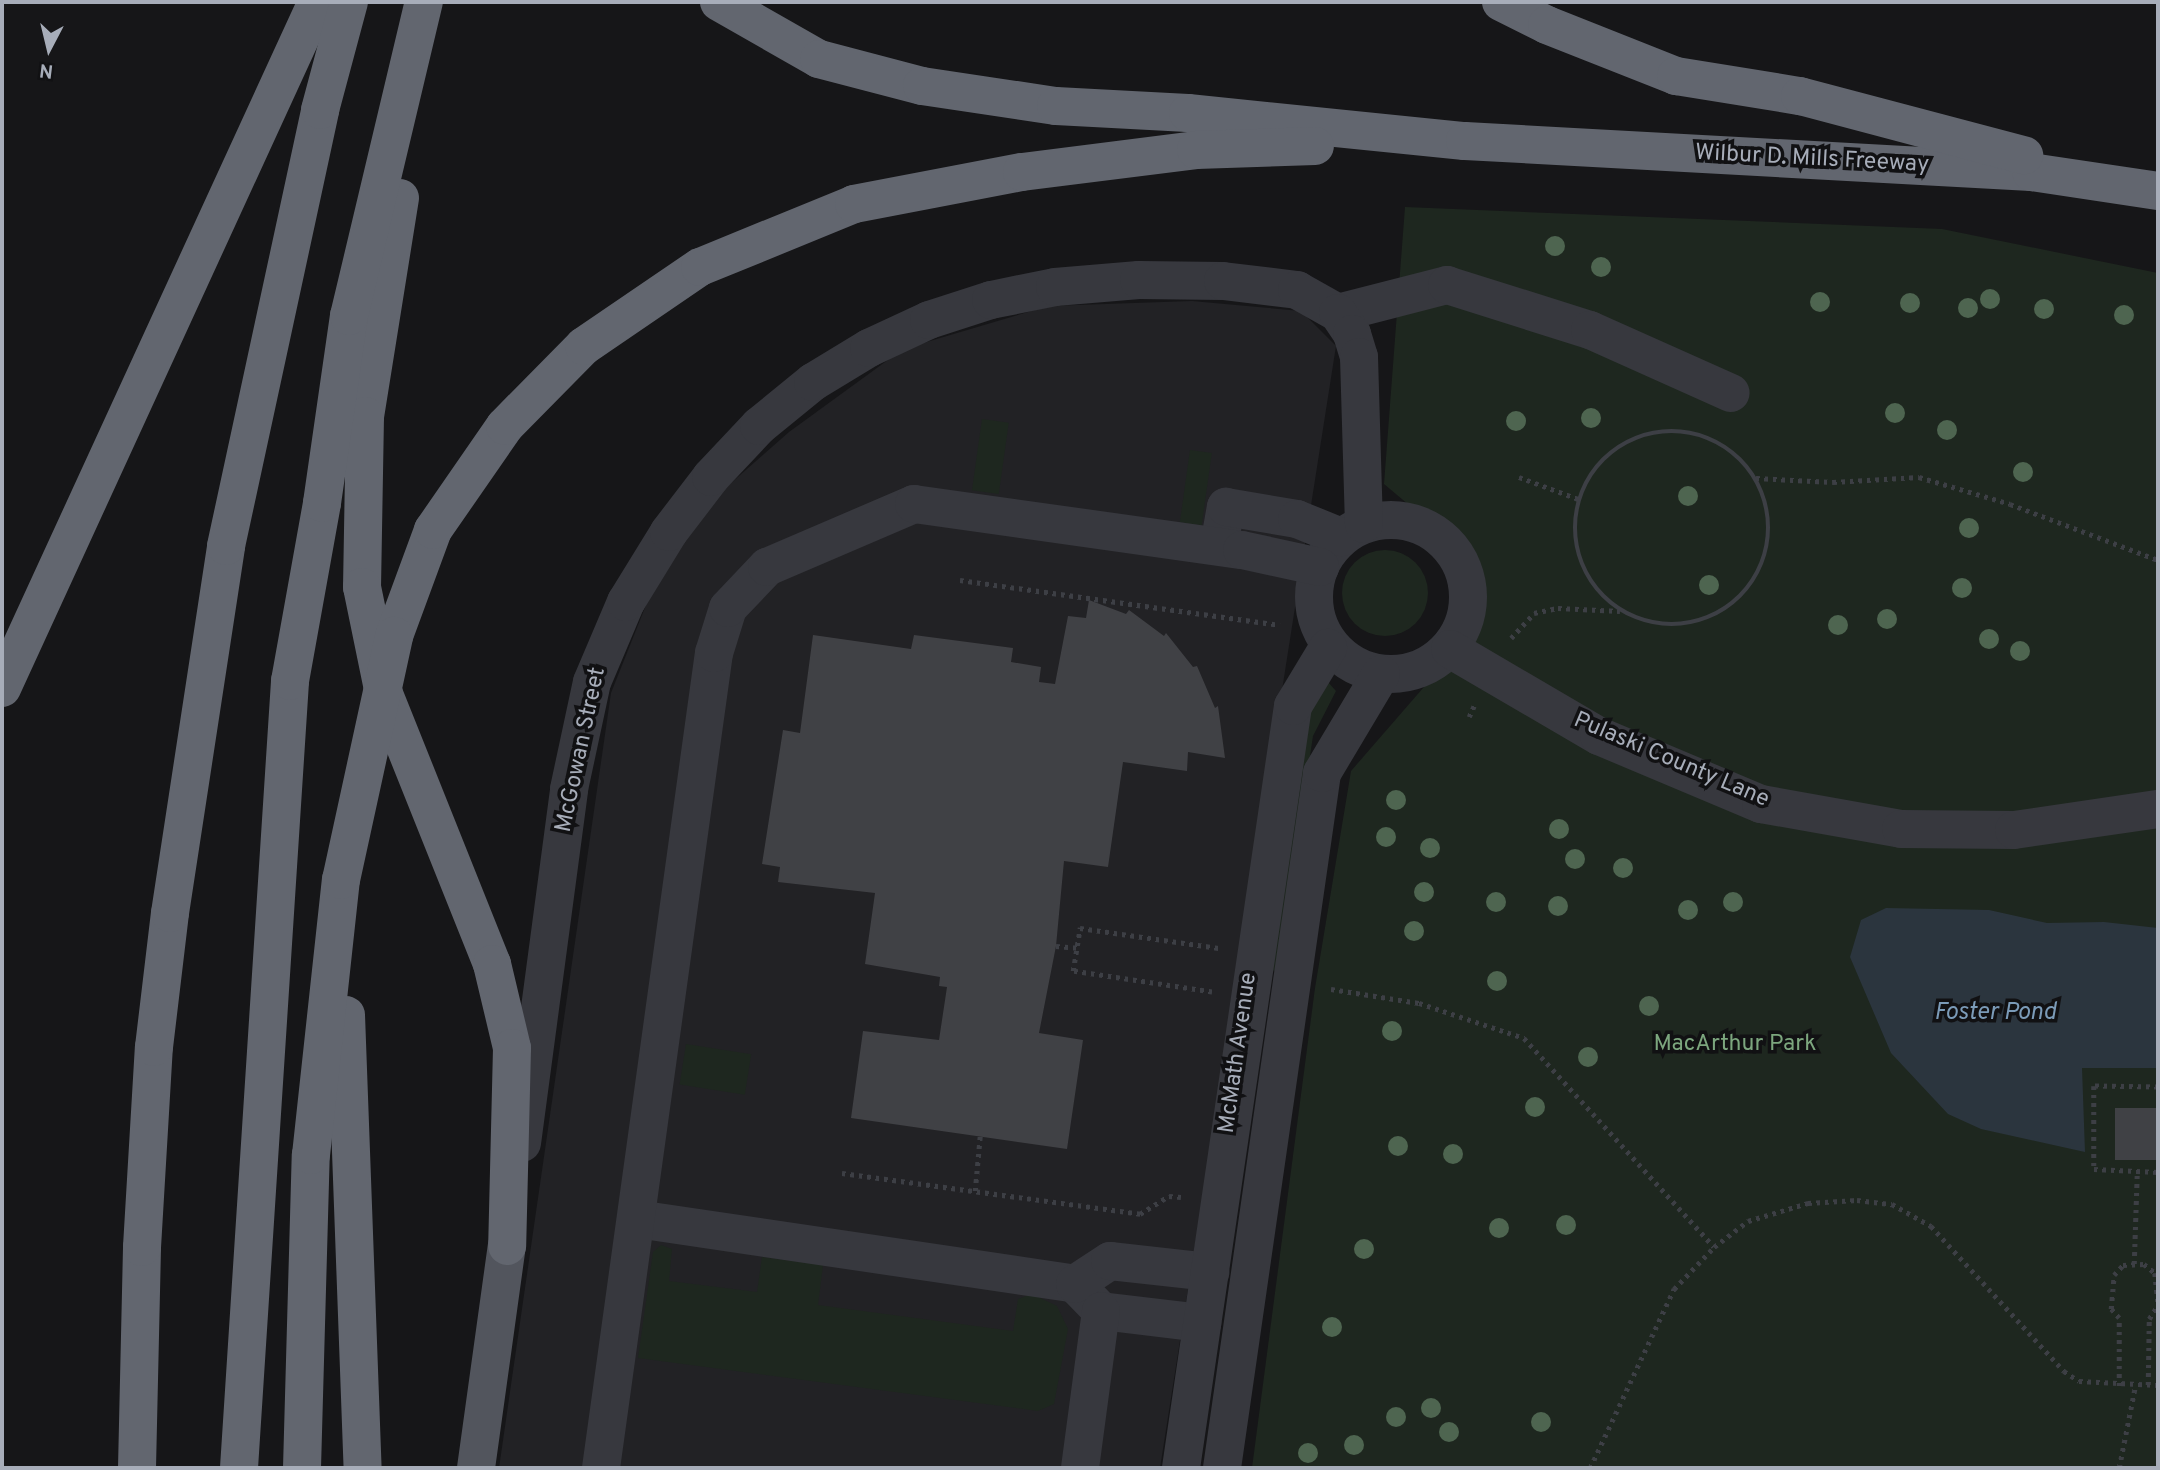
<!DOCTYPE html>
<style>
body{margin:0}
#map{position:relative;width:2160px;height:1470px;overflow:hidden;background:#161618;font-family:Overpass,sans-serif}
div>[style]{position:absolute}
.built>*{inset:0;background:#222225}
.green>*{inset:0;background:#1e271f;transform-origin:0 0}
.round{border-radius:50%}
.water>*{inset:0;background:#2b353e}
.building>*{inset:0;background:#404145;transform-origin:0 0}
.path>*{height:4.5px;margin-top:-2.25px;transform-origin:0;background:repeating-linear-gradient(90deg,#3d3f45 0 3.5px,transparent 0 8.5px)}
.path>.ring{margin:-2.25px;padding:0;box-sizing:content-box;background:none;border:4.5px solid #3d3f45;border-radius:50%}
.minor>*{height:38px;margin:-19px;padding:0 19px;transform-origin:19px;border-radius:19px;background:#37383e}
.minor>.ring{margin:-19px;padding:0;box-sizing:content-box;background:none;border:38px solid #37383e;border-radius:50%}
.major>*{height:38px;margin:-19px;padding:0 19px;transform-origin:19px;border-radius:19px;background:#52555d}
.highway>*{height:38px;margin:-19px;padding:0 19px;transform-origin:19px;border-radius:19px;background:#62666f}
.highway-bridge>*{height:38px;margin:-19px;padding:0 19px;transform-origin:19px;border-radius:19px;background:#62666f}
.trees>*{width:20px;height:20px;margin:-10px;border-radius:50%;background:#4e6550}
span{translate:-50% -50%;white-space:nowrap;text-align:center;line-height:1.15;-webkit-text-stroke:7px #111113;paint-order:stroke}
.street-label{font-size:23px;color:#a7adb9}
.park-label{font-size:23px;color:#7ca67e}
.water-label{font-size:24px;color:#7b9bb8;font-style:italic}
.frame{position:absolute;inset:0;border:4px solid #a7adb9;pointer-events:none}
.north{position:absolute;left:14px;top:14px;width:70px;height:70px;-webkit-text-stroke:5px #111113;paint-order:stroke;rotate:187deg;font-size:19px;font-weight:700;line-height:28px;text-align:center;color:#a7adb9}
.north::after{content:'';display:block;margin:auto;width:24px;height:32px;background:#a7adb9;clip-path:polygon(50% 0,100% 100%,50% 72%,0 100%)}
</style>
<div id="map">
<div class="built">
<div style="clip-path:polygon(1192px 301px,1301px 311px,1336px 346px,1160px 1468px,499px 1468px,611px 693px,648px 600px,706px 505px,789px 432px,903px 349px,1048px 306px)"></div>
</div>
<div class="green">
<div style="clip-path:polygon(1405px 207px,1942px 229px,2158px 273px,2158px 1468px,1252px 1468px,1315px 988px,1351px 771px,1476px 627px,1470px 569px,1451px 529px,1428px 521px,1384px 484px)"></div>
<div style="left:982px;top:419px;width:27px;height:72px;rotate:8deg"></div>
<div style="left:1190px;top:450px;width:22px;height:73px;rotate:8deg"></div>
<div class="round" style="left:1342px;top:550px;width:86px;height:86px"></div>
<div style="clip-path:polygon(1328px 682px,1336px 691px,1313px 736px,1277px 971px,1264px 969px,1302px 717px)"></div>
<div style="left:686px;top:1044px;width:66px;height:41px;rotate:9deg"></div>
<div style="clip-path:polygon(661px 1245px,672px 1249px,669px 1281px,757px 1292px,762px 1257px,823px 1265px,818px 1305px,1013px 1331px,1018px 1299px,1032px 1294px,1057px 1306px,1068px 1329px,1054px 1404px,1038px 1411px,638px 1358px,653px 1252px)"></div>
</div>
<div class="water">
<div style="clip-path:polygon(1886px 908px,1989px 910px,2047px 923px,2104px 922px,2158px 928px,2158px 1068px,2082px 1068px,2085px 1152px,1981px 1129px,1948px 1114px,1891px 1053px,1850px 957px,1861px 920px)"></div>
</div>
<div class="building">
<div style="clip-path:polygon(1089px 600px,1126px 614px,1129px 610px,1164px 636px,1166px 633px,1193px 667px,1197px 666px,1215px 708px,1218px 706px,1225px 758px,1188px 752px,1187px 771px,1123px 762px,1108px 867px,1064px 861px,1056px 946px,1039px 1033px,1083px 1040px,1067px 1149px,851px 1118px,863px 1031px,939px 1040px,947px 987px,939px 986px,940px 977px,865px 964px,875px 893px,778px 882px,780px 867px,762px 864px,783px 730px,800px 733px,813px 635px,911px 649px,914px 635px,1013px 648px,1011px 662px,1041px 667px,1039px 682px,1055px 684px,1068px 616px,1086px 618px)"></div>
<div style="left:2115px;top:1108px;width:43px;height:52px"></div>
</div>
<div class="path">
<div class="ring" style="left:1575px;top:431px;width:189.5px;height:189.5px"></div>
<div style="left:1519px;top:477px;width:63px;rotate:20.4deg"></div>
<div style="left:1756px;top:478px;width:77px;rotate:3deg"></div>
<div style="left:1833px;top:482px;width:86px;rotate:-3.3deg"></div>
<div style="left:1919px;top:477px;width:95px;rotate:16.5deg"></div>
<div style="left:2010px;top:504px;width:158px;rotate:20.7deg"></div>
<div style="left:960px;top:580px;width:323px;rotate:8deg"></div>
<div style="left:1511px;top:638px;width:34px;rotate:-47deg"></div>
<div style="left:1534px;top:613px;width:25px;rotate:-12deg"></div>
<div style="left:1558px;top:608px;width:62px;rotate:2.8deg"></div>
<div style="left:1469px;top:717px;width:12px;rotate:-66deg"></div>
<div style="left:1056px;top:946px;width:21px;rotate:5deg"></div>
<div style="left:1331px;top:989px;width:89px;rotate:9deg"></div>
<div style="left:1419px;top:1003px;width:111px;rotate:18.4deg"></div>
<div style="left:1524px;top:1038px;width:282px;rotate:47.7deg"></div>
<div style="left:1212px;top:992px;width:141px;rotate:-171.4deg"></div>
<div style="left:1073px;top:971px;width:44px;rotate:-80.8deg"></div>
<div style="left:1080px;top:928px;width:140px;rotate:8.2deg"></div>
<div style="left:2158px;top:1087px;width:64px;rotate:-179.1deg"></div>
<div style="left:2094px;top:1086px;width:83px;rotate:90deg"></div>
<div style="left:2094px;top:1169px;width:64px;rotate:2.7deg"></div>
<div style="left:842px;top:1173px;width:301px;rotate:7.8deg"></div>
<div style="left:1140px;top:1214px;width:34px;rotate:-32deg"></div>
<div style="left:1169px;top:1196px;width:12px;rotate:5deg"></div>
<div style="left:975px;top:1191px;width:55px;rotate:-84.8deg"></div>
<div style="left:2134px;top:1264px;width:91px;rotate:-88.1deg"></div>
<div style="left:2148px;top:1385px;width:66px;rotate:-89.1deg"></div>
<div style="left:2149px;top:1319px;width:17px;rotate:-57deg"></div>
<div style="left:2119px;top:1386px;width:68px;rotate:-90deg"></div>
<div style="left:2119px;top:1318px;width:12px;rotate:-132deg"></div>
<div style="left:2111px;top:1309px;width:34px;rotate:-85deg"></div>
<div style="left:2114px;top:1275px;width:13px;rotate:-48deg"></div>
<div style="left:2123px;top:1265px;width:21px;rotate:-3deg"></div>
<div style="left:2144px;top:1264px;width:14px;rotate:39deg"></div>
<div style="left:2155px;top:1273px;width:31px;rotate:84deg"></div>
<div style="left:1590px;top:1468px;width:198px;rotate:-64.9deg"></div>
<div style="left:1674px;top:1289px;width:58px;rotate:-46.4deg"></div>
<div style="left:1714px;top:1247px;width:43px;rotate:-37.4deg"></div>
<div style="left:1748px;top:1221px;width:63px;rotate:-16.7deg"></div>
<div style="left:1808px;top:1203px;width:49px;rotate:-3.5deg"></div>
<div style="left:1857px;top:1200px;width:35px;rotate:7deg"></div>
<div style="left:1892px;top:1204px;width:45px;rotate:29.4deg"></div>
<div style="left:1931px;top:1226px;width:197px;rotate:47.5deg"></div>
<div style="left:2064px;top:1371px;width:18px;rotate:34deg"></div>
<div style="left:2079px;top:1381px;width:79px;rotate:2.9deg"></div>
<div style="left:2119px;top:1468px;width:83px;rotate:-78.8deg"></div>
</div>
<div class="minor">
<div style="left:1338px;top:313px;width:113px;rotate:-14.4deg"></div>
<div style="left:1447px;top:285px;width:150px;rotate:17.5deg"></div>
<div style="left:1590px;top:330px;width:154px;rotate:24.1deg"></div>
<div class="ring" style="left:1314px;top:520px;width:116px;height:116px"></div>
<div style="left:1219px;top:546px;width:40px;rotate:-80deg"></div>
<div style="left:1226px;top:507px;width:72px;rotate:9.6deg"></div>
<div style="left:1297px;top:519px;width:48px;rotate:22.2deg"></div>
<div style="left:1450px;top:649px;width:173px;rotate:30.3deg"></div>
<div style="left:1599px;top:736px;width:176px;rotate:22.8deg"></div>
<div style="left:1761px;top:804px;width:142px;rotate:10.1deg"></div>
<div style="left:1901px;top:829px;width:113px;rotate:0.5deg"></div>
<div style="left:2014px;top:830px;width:146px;rotate:-8.3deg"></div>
<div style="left:522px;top:1143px;width:357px;rotate:-82.4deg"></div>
<div style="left:569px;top:789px;width:109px;rotate:-77.9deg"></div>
<div style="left:592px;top:682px;width:87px;rotate:-67deg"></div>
<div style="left:626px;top:602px;width:82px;rotate:-58.4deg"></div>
<div style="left:669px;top:532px;width:69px;rotate:-52.6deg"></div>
<div style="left:711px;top:477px;width:70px;rotate:-46.7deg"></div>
<div style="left:759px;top:426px;width:70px;rotate:-39.2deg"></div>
<div style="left:813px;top:382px;width:66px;rotate:-31.3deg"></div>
<div style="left:869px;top:348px;width:66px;rotate:-25deg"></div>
<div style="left:929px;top:320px;width:65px;rotate:-17.9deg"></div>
<div style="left:991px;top:300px;width:65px;rotate:-11.5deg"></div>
<div style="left:1055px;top:287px;width:84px;rotate:-4.8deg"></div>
<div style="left:1139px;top:280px;width:84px;rotate:0.7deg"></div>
<div style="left:1223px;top:281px;width:75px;rotate:6.9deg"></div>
<div style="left:1297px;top:290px;width:47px;rotate:29.3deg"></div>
<div style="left:1338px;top:313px;width:25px;rotate:56deg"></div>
<div style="left:1352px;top:334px;width:24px;rotate:73deg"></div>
<div style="left:1359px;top:357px;width:167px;rotate:88.3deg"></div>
<div style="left:637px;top:1219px;width:443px;rotate:8.4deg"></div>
<div style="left:1075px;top:1284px;width:37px;rotate:46deg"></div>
<div style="left:1101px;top:1311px;width:102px;rotate:6.8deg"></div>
<div style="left:1075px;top:1284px;width:42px;rotate:-33.3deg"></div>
<div style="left:1110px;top:1261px;width:101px;rotate:6.3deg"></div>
<div style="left:601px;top:1468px;width:823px;rotate:-82.11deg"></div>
<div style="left:714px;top:653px;width:47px;rotate:-72.7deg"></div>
<div style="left:728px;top:608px;width:57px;rotate:-46.4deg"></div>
<div style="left:767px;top:567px;width:160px;rotate:-23.2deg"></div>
<div style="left:914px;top:504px;width:331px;rotate:8deg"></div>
<div style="left:1242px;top:550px;width:80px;rotate:12.3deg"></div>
<div style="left:1080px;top:1468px;width:158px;rotate:-82.4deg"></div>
<div style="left:1181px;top:1468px;width:770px;rotate:-81.64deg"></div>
<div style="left:1293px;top:706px;width:68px;rotate:-58.9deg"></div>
<div style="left:1222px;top:1468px;width:702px;rotate:-81.81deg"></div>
<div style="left:1322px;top:773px;width:115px;rotate:-59.2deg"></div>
</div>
<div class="major">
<div style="left:476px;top:1468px;width:224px;rotate:-82.1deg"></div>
</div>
<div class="highway">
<div style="left:719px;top:2px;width:115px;rotate:29.7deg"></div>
<div style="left:819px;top:59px;width:106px;rotate:14.7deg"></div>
<div style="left:922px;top:86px;width:135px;rotate:8.5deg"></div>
<div style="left:1056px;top:106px;width:132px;rotate:3deg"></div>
<div style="left:1188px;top:113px;width:278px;rotate:5.8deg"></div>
<div style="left:1465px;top:141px;width:567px;rotate:3.13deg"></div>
<div style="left:2031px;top:172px;width:128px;rotate:8.5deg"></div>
<div style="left:1501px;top:2px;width:51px;rotate:26.6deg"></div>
<div style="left:1547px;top:25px;width:139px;rotate:21.6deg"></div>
<div style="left:1676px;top:76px;width:126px;rotate:9.2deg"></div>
<div style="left:1800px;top:96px;width:232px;rotate:14.8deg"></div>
<div style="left:400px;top:198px;width:221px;rotate:99.1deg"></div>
<div style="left:365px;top:416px;width:171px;rotate:91deg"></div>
<div style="left:362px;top:587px;width:109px;rotate:78.4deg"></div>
<div style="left:384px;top:694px;width:291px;rotate:68.2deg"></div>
<div style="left:492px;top:964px;width:86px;rotate:76.6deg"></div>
<div style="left:512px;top:1048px;width:198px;rotate:91.4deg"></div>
<div style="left:394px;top:636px;width:113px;rotate:-69.8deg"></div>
<div style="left:433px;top:530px;width:126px;rotate:-55.3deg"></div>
<div style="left:505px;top:426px;width:112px;rotate:-45.4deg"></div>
<div style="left:584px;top:346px;width:140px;rotate:-34.3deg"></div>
<div style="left:700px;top:267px;width:166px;rotate:-22.2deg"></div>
<div style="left:854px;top:204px;width:171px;rotate:-10.8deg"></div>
<div style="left:1022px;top:172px;width:175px;rotate:-7.2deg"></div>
<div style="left:1196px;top:150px;width:119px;rotate:-1.9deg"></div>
<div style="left:2px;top:688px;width:755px;rotate:-65.34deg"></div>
<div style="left:346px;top:1015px;width:453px;rotate:87.9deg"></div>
<div style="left:137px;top:1468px;width:221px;rotate:-88.7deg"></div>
<div style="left:142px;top:1247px;width:200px;rotate:-86.6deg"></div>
<div style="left:154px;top:1047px;width:135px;rotate:-83.2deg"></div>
<div style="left:170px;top:913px;width:371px;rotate:-81.3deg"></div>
<div style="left:226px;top:546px;width:446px;rotate:-77.8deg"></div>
<div style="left:320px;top:110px;width:112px;rotate:-75deg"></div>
<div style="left:239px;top:1468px;width:789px;rotate:-86.29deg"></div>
<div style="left:290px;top:681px;width:181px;rotate:-79.8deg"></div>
<div style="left:322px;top:503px;width:189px;rotate:-81.8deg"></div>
<div style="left:349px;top:316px;width:323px;rotate:-76.6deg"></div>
<div style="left:302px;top:1468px;width:313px;rotate:-88.4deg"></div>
<div style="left:311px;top:1155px;width:277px;rotate:-83.8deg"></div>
</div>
<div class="highway-bridge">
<div style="left:341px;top:880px;width:250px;rotate:-77.7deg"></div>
</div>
<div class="trees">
<div style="left:1555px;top:246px"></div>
<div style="left:1601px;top:267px"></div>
<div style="left:1990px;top:299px"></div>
<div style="left:1820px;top:302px"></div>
<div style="left:1910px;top:303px"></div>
<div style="left:1968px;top:308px"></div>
<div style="left:2044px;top:309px"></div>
<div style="left:2124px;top:315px"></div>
<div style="left:1895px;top:413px"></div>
<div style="left:1591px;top:418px"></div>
<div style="left:1516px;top:421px"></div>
<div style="left:1947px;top:430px"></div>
<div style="left:2023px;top:472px"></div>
<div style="left:1688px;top:496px"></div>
<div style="left:1969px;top:528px"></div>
<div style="left:1709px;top:585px"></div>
<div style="left:1962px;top:588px"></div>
<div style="left:1887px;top:619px"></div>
<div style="left:1838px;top:625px"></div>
<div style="left:1989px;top:639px"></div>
<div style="left:2020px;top:651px"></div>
<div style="left:1396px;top:800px"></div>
<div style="left:1559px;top:829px"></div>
<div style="left:1386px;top:837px"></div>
<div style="left:1430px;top:848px"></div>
<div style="left:1575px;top:859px"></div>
<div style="left:1623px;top:868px"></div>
<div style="left:1424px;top:892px"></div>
<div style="left:1496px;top:902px"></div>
<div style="left:1733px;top:902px"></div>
<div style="left:1558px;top:906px"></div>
<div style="left:1688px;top:910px"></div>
<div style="left:1414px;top:931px"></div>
<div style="left:1497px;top:981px"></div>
<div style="left:1649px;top:1006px"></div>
<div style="left:1392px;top:1031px"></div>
<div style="left:1588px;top:1057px"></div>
<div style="left:1535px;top:1107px"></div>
<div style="left:1398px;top:1146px"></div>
<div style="left:1453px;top:1154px"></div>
<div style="left:1566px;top:1225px"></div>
<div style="left:1499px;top:1228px"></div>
<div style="left:1364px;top:1249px"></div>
<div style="left:1332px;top:1327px"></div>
<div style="left:1431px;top:1408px"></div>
<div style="left:1396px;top:1417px"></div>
<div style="left:1541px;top:1422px"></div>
<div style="left:1449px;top:1432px"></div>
<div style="left:1354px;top:1445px"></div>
<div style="left:1308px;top:1453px"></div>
</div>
<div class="street-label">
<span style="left:1812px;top:160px;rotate:3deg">Wilbur D. Mills Freeway</span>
<span style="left:582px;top:750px;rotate:-78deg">McGowan Street</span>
<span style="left:1671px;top:761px;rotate:23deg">Pulaski County Lane</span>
<span style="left:1239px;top:1053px;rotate:-82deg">McMath Avenue</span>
</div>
<div class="park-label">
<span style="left:1735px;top:1045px">MacArthur Park</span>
</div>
<div class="water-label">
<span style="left:1995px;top:1014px">Foster Pond</span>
</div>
<div class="frame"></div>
<div class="north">N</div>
</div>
